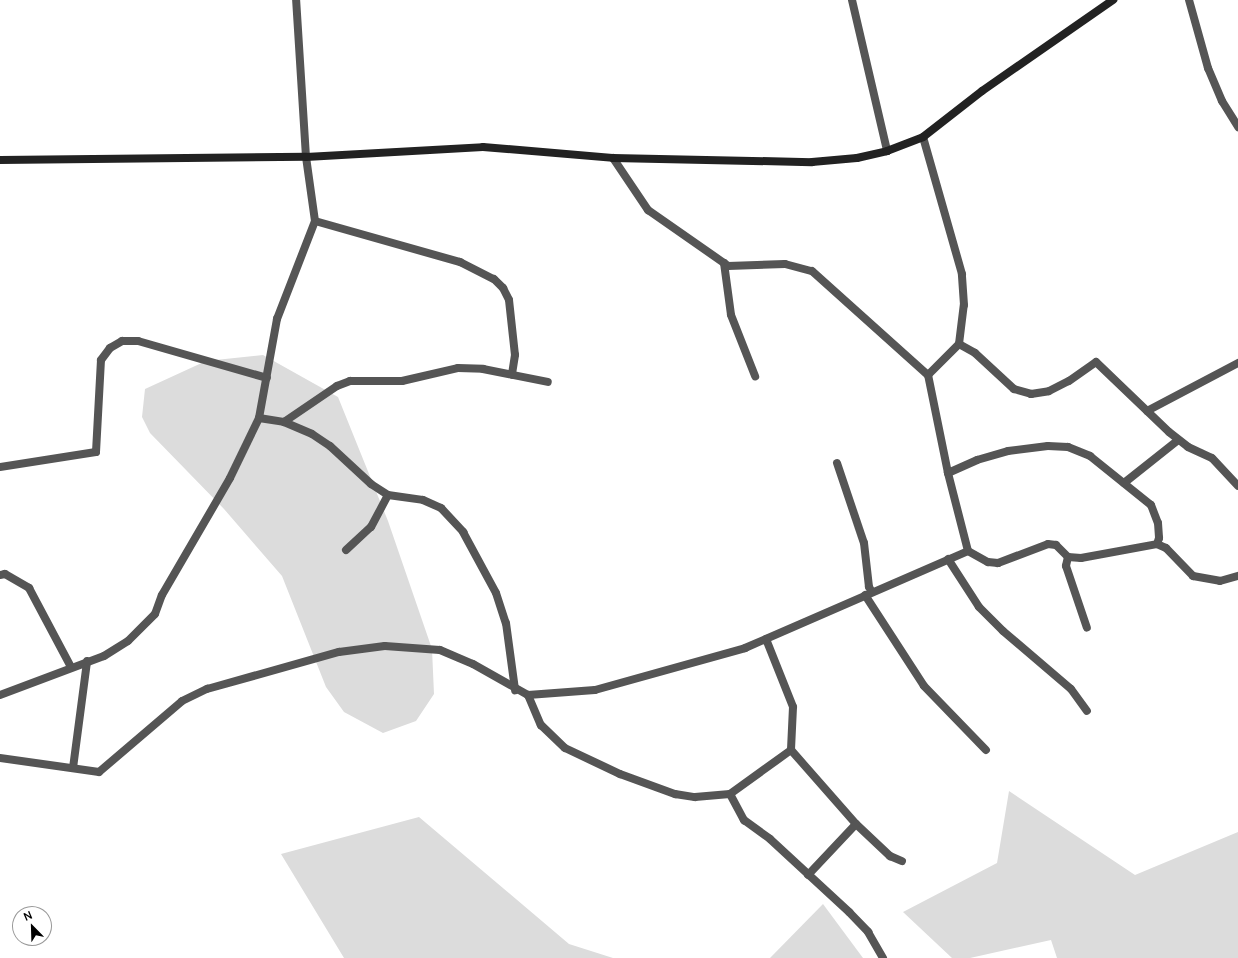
<!DOCTYPE html>
<style>
body{margin:0}
#map{position:relative;width:1238px;height:958px;overflow:hidden;background:#fff;font-family:Manrope,sans-serif}
div>[style]{position:absolute}
.green>*{inset:0;background:#dcdcdc}
.lane>*{height:8px;margin:-4px;padding:0 4px;transform-origin:4px;border-radius:4px;background:#555}
.street>*{height:8px;margin:-4px;padding:0 4px;transform-origin:4px;border-radius:4px;background:#555}
.secondary>*{height:8px;margin:-4px;padding:0 4px;transform-origin:4px;border-radius:4px;background:#222}
span{translate:-50% -50%;white-space:nowrap;text-align:center;line-height:1.15;-webkit-text-stroke:4px #fff;paint-order:stroke}
.north{position:absolute;left:12px;top:906px;width:40px;height:40px;box-sizing:border-box;background:#fff;border:1px solid #999;border-radius:50%;rotate:337deg;font-size:11px;font-weight:700;line-height:16px;text-align:center;color:#000}
.north::after{content:'';display:block;margin:auto;width:14px;height:18px;background:#000;clip-path:polygon(50% 0,100% 100%,50% 72%,0 100%)}
</style>
<div id="map">
<div class="green">
<div style="clip-path:polygon(263px 355px,338px 397px,388px 521px,432px 649px,434px 694px,416px 721px,383px 733px,344px 712px,326px 687px,282px 576px,224px 509px,150px 433px,142px 417px,145px 389px,206px 361px)"></div>
<div style="clip-path:polygon(1009px 791px,1135px 875px,1238px 832px,1238px 958px,1057px 958px,1051px 940px,970px 958px,952px 958px,903px 912px,997px 863px)"></div>
<div style="clip-path:polygon(419px 817px,569px 944px,613px 958px,344px 958px,281px 854px)"></div>
<div style="clip-path:polygon(823px 904px,863px 958px,770px 958px)"></div>
</div>
<div class="lane">
<div style="left:315px;top:221px;width:151px;rotate:15.8deg"></div>
<div style="left:460px;top:262px;width:38px;rotate:27deg"></div>
<div style="left:494px;top:279px;width:13px;rotate:45deg"></div>
<div style="left:503px;top:288px;width:13px;rotate:63deg"></div>
<div style="left:509px;top:300px;width:55px;rotate:83.8deg"></div>
<div style="left:515px;top:355px;width:20px;rotate:99deg"></div>
<div style="left:724px;top:263px;width:52px;rotate:82.3deg"></div>
<div style="left:731px;top:315px;width:66px;rotate:68.5deg"></div>
<div style="left:284px;top:422px;width:64px;rotate:-34.2deg"></div>
<div style="left:337px;top:386px;width:14px;rotate:-21deg"></div>
<div style="left:350px;top:381px;width:52px"></div>
<div style="left:402px;top:381px;width:57px;rotate:-13.1deg"></div>
<div style="left:458px;top:368px;width:25px;rotate:2deg"></div>
<div style="left:483px;top:369px;width:66px;rotate:11.3deg"></div>
<div style="left:837px;top:463px;width:84px;rotate:71.4deg"></div>
<div style="left:864px;top:543px;width:44px;rotate:83.5deg"></div>
<div style="left:869px;top:587px;width:6px;rotate:59deg"></div>
<div style="left:0;top:467px;width:97px;rotate:-8.9deg"></div>
<div style="left:96px;top:452px;width:92px;rotate:-86.9deg"></div>
<div style="left:101px;top:360px;width:15px;rotate:-53deg"></div>
<div style="left:110px;top:348px;width:14px;rotate:-30deg"></div>
<div style="left:122px;top:341px;width:16px"></div>
<div style="left:138px;top:341px;width:134px;rotate:16deg"></div>
<div style="left:948px;top:473px;width:32px;rotate:-24deg"></div>
<div style="left:977px;top:460px;width:32px;rotate:-16deg"></div>
<div style="left:1008px;top:451px;width:40px;rotate:-7.1deg"></div>
<div style="left:1048px;top:446px;width:20px;rotate:3deg"></div>
<div style="left:1068px;top:447px;width:24px;rotate:22deg"></div>
<div style="left:1090px;top:456px;width:78px;rotate:38.8deg"></div>
<div style="left:1151px;top:505px;width:19px;rotate:69deg"></div>
<div style="left:1158px;top:523px;width:15px;rotate:86deg"></div>
<div style="left:1159px;top:538px;width:6px;rotate:108deg"></div>
<div style="left:1124px;top:483px;width:69px;rotate:-38.5deg"></div>
<div style="left:346px;top:550px;width:34px;rotate:-43deg"></div>
<div style="left:371px;top:527px;width:36px;rotate:-62deg"></div>
<div style="left:1068px;top:557px;width:9px;rotate:103deg"></div>
<div style="left:1066px;top:566px;width:65px;rotate:71.3deg"></div>
<div style="left:948px;top:559px;width:57px;rotate:57.1deg"></div>
<div style="left:979px;top:607px;width:34px;rotate:45deg"></div>
<div style="left:1003px;top:631px;width:89px;rotate:40.5deg"></div>
<div style="left:1071px;top:689px;width:27px;rotate:54deg"></div>
<div style="left:865px;top:595px;width:108px;rotate:57deg"></div>
<div style="left:924px;top:686px;width:89px;rotate:45.9deg"></div>
<div style="left:73px;top:768px;width:108px;rotate:-82.5deg"></div>
<div style="left:856px;top:824px;width:47px;rotate:43.3deg"></div>
<div style="left:890px;top:856px;width:13px;rotate:23deg"></div>
</div>
<div class="street">
<div style="left:852px;top:0;width:155px;rotate:76.9deg"></div>
<div style="left:1189px;top:0;width:71px;rotate:74.4deg"></div>
<div style="left:1208px;top:68px;width:36px;rotate:67deg"></div>
<div style="left:1222px;top:101px;width:31px;rotate:58deg"></div>
<div style="left:613px;top:158px;width:63px;rotate:56.1deg"></div>
<div style="left:648px;top:210px;width:93px;rotate:34.9deg"></div>
<div style="left:724px;top:263px;width:5px;rotate:37deg"></div>
<div style="left:728px;top:266px;width:57px;rotate:-2deg"></div>
<div style="left:785px;top:264px;width:28px;rotate:15deg"></div>
<div style="left:812px;top:271px;width:156px;rotate:41.9deg"></div>
<div style="left:959px;top:344px;width:18px;rotate:29deg"></div>
<div style="left:975px;top:353px;width:53px;rotate:42.7deg"></div>
<div style="left:1014px;top:389px;width:18px;rotate:16deg"></div>
<div style="left:1031px;top:394px;width:18px;rotate:-9deg"></div>
<div style="left:1049px;top:391px;width:22px;rotate:-27deg"></div>
<div style="left:1069px;top:381px;width:33px;rotate:-35deg"></div>
<div style="left:1096px;top:362px;width:101px;rotate:43.8deg"></div>
<div style="left:1169px;top:432px;width:24px;rotate:38deg"></div>
<div style="left:1188px;top:447px;width:26px;rotate:25deg"></div>
<div style="left:1212px;top:458px;width:38px;rotate:47deg"></div>
<div style="left:1147px;top:411px;width:103px;rotate:-27.8deg"></div>
<div style="left:259px;top:418px;width:25px;rotate:9deg"></div>
<div style="left:284px;top:422px;width:30px;rotate:23deg"></div>
<div style="left:312px;top:434px;width:22px;rotate:34deg"></div>
<div style="left:330px;top:446px;width:56px;rotate:42.8deg"></div>
<div style="left:371px;top:484px;width:20px;rotate:33deg"></div>
<div style="left:388px;top:495px;width:35px;rotate:8deg"></div>
<div style="left:423px;top:500px;width:20px;rotate:24deg"></div>
<div style="left:441px;top:508px;width:33px;rotate:47deg"></div>
<div style="left:463px;top:532px;width:69px;rotate:61.6deg"></div>
<div style="left:496px;top:593px;width:32px;rotate:72deg"></div>
<div style="left:506px;top:623px;width:68px;rotate:82.3deg"></div>
<div style="left:968px;top:551px;width:23px;rotate:29deg"></div>
<div style="left:988px;top:562px;width:10px;rotate:6deg"></div>
<div style="left:998px;top:563px;width:53px;rotate:-20.8deg"></div>
<div style="left:1048px;top:544px;width:8px;rotate:7deg"></div>
<div style="left:1056px;top:545px;width:17px;rotate:45deg"></div>
<div style="left:1068px;top:557px;width:13px;rotate:4deg"></div>
<div style="left:1081px;top:558px;width:77px;rotate:-10.4deg"></div>
<div style="left:1157px;top:544px;width:10px;rotate:24deg"></div>
<div style="left:1166px;top:548px;width:39px;rotate:46deg"></div>
<div style="left:1193px;top:576px;width:27px;rotate:10deg"></div>
<div style="left:1220px;top:581px;width:19px;rotate:-16deg"></div>
<div style="left:0;top:575px;width:5px;rotate:-11deg"></div>
<div style="left:5px;top:574px;width:28px;rotate:30deg"></div>
<div style="left:29px;top:588px;width:89px;rotate:62deg"></div>
<div style="left:766px;top:639px;width:73px;rotate:68.3deg"></div>
<div style="left:793px;top:707px;width:43px;rotate:92.7deg"></div>
<div style="left:0;top:695px;width:111px;rotate:-20.6deg"></div>
<div style="left:104px;top:656px;width:28px;rotate:-32deg"></div>
<div style="left:128px;top:641px;width:38px;rotate:-45deg"></div>
<div style="left:155px;top:614px;width:20px;rotate:-70deg"></div>
<div style="left:162px;top:595px;width:135px;rotate:-59.8deg"></div>
<div style="left:230px;top:478px;width:67px;rotate:-64.2deg"></div>
<div style="left:259px;top:418px;width:101px;rotate:-79.7deg"></div>
<div style="left:277px;top:319px;width:105px;rotate:-68.8deg"></div>
<div style="left:315px;top:221px;width:65px;rotate:-98deg"></div>
<div style="left:306px;top:157px;width:157px;rotate:-93.6deg"></div>
<div style="left:528px;top:695px;width:33px;rotate:67deg"></div>
<div style="left:541px;top:725px;width:33px;rotate:44deg"></div>
<div style="left:565px;top:748px;width:61px;rotate:25.3deg"></div>
<div style="left:620px;top:774px;width:59px;rotate:20deg"></div>
<div style="left:675px;top:794px;width:20px;rotate:9deg"></div>
<div style="left:695px;top:797px;width:35px;rotate:-5deg"></div>
<div style="left:730px;top:794px;width:30px;rotate:62deg"></div>
<div style="left:744px;top:820px;width:32px;rotate:36deg"></div>
<div style="left:770px;top:839px;width:108px;rotate:42.7deg"></div>
<div style="left:849px;top:912px;width:28px;rotate:46deg"></div>
<div style="left:868px;top:932px;width:30px;rotate:60deg"></div>
<div style="left:0;top:758px;width:100px;rotate:8deg"></div>
<div style="left:99px;top:772px;width:109px;rotate:-40.5deg"></div>
<div style="left:182px;top:701px;width:28px;rotate:-26deg"></div>
<div style="left:207px;top:689px;width:137px;rotate:-15.7deg"></div>
<div style="left:339px;top:652px;width:46px;rotate:-7.4deg"></div>
<div style="left:385px;top:646px;width:55px;rotate:4.2deg"></div>
<div style="left:440px;top:650px;width:36px;rotate:23deg"></div>
<div style="left:473px;top:664px;width:63px;rotate:29.4deg"></div>
<div style="left:528px;top:695px;width:67px;rotate:-4.3deg"></div>
<div style="left:595px;top:690px;width:156px;rotate:-15.6deg"></div>
<div style="left:745px;top:648px;width:243px;rotate:-23.5deg"></div>
<div style="left:968px;top:551px;width:81px;rotate:-104.4deg"></div>
<div style="left:948px;top:473px;width:100px;rotate:-101.5deg"></div>
<div style="left:928px;top:375px;width:44px;rotate:-45deg"></div>
<div style="left:959px;top:344px;width:39px;rotate:-83deg"></div>
<div style="left:964px;top:305px;width:31px;rotate:-94deg"></div>
<div style="left:962px;top:274px;width:142px;rotate:-105.9deg"></div>
<div style="left:730px;top:794px;width:75px;rotate:-35.8deg"></div>
<div style="left:791px;top:750px;width:98px;rotate:48.7deg"></div>
<div style="left:856px;top:824px;width:70px;rotate:133.3deg"></div>
</div>
<div class="secondary">
<div style="left:0;top:160px;width:306px;rotate:-0.6deg"></div>
<div style="left:306px;top:157px;width:177px;rotate:-3.2deg"></div>
<div style="left:483px;top:147px;width:130px;rotate:4.8deg"></div>
<div style="left:613px;top:158px;width:199px;rotate:1.2deg"></div>
<div style="left:812px;top:162px;width:45px;rotate:-5.1deg"></div>
<div style="left:857px;top:158px;width:31px;rotate:-13deg"></div>
<div style="left:887px;top:151px;width:39px;rotate:-21deg"></div>
<div style="left:923px;top:137px;width:75px;rotate:-37.9deg"></div>
<div style="left:982px;top:91px;width:160px;rotate:-34.8deg"></div>
</div>
<div class="north">N</div>
</div>
